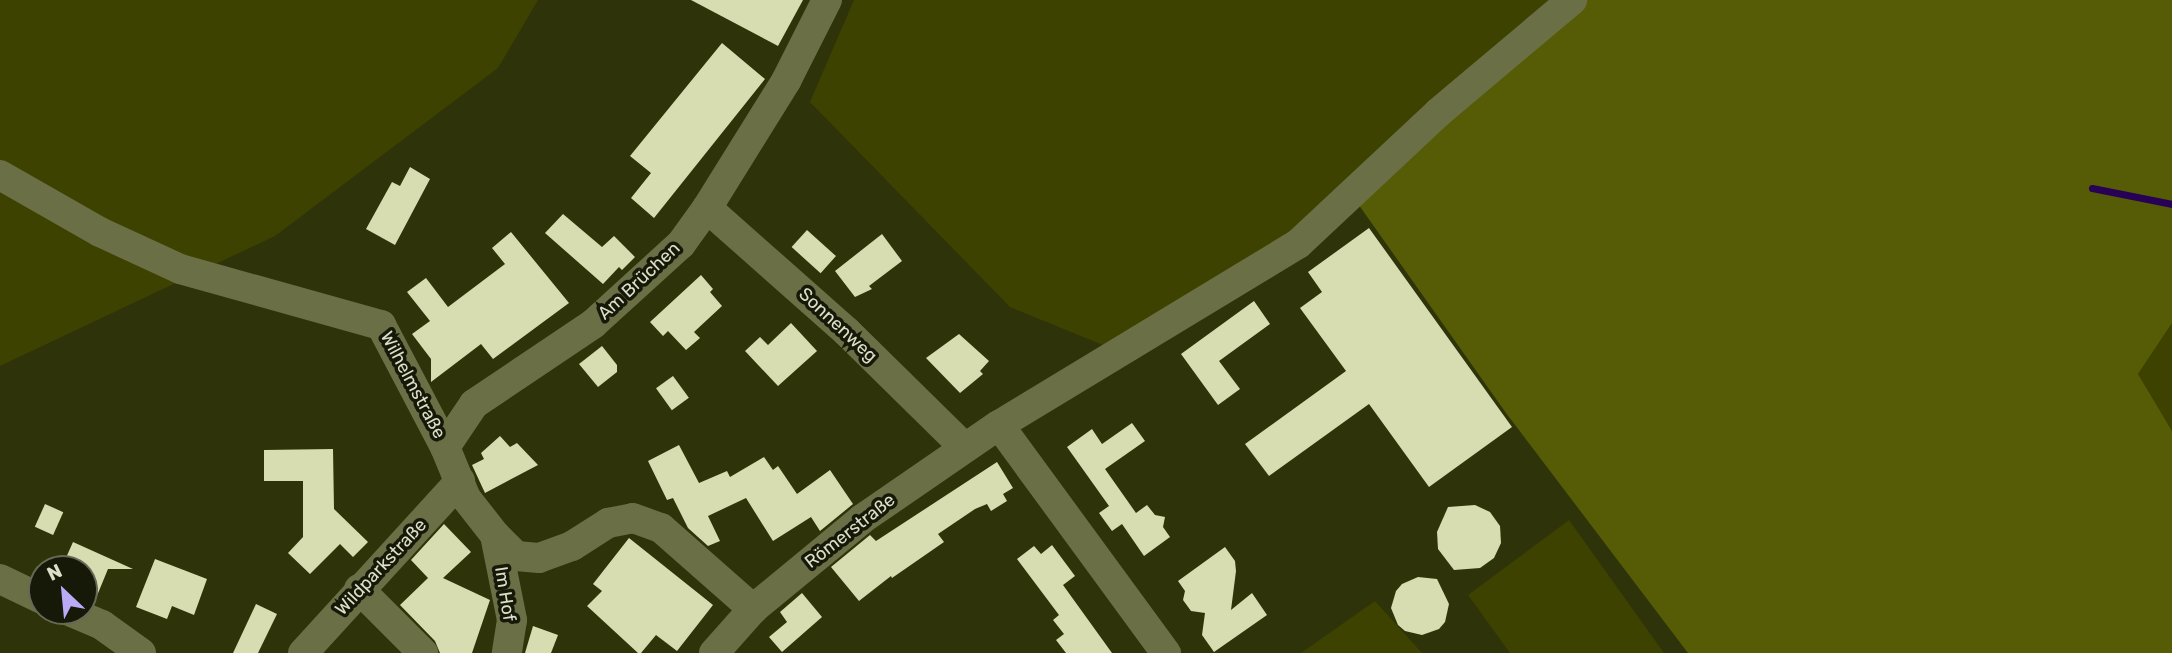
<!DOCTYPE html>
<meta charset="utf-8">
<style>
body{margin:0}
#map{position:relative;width:2172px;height:653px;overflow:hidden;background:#2f3309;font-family:Rubik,sans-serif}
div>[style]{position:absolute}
.green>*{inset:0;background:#3d4201}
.forest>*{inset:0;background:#565c06}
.stream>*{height:7px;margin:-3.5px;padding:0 3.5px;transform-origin:3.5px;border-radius:3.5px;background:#270156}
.building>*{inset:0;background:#d7ddb0;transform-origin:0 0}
.street>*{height:30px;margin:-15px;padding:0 15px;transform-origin:15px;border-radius:15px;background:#6a6f46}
span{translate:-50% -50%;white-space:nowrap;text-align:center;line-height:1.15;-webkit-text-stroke:7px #171908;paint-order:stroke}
.street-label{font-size:18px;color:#dce0c9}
.north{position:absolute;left:28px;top:555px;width:70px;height:70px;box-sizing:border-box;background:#171908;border:2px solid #666955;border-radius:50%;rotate:334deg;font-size:19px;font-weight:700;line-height:28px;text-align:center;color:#dce0c9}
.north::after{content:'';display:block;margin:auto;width:24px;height:32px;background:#bbaaf6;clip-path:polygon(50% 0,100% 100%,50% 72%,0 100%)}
</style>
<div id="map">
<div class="green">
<div style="clip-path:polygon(0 0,538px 0,498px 68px,275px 236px,0 366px)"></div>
<div style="clip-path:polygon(854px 0,1583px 0,1356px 201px,1125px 354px,1010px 307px,810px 102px)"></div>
<div style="clip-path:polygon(2172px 323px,2172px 431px,2138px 374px)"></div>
<div style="clip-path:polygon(1569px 520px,1664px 653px,1510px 653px,1468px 595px)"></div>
<div style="clip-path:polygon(1375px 601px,1422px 653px,1301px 653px)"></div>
</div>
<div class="forest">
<div style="clip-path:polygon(1583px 0,2172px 0,2172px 323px,2138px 374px,2172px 431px,2172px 653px,1688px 653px,1506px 413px,1356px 201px)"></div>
</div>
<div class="stream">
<div style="left:2092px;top:188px;width:82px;rotate:11.3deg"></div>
</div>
<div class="building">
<div style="clip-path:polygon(691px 0,803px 0,778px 46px)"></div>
<div style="clip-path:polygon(722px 43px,765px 79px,654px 218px,631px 198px,651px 173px,630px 156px)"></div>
<div style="clip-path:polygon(410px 167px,430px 179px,395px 245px,366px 229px,392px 182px,400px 186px)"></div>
<div style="clip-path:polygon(563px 214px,602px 247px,614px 236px,635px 257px,622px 270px,619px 267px,603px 284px,545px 233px)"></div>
<div style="clip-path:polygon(1369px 228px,1512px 427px,1429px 487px,1369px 404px,1269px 476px,1245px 444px,1346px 371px,1300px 308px,1322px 292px,1308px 272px)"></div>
<div style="left:807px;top:230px;width:39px;height:23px;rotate:42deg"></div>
<div style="clip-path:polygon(511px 232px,569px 303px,493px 359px,481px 344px,431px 382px,431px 359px,412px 334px,430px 321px,407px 292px,426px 278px,448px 307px,505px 264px,492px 248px)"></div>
<div style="clip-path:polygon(882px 234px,902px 261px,869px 286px,872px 289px,855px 297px,835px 271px)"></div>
<div style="clip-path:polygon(701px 275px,713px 289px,710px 292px,722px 306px,694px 332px,700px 338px,686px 350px,668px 331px,663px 336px,650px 322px)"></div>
<div style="clip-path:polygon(1254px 301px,1270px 324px,1219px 361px,1240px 389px,1218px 405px,1181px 354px)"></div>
<div style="clip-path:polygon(791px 323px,817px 351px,778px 386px,745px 351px,760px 337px,768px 345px)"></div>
<div style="clip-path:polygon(959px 334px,989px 361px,980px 371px,983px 374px,960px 393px,926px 358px)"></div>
<div style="clip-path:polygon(602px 346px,617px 365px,617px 372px,598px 387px,579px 364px)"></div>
<div style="left:673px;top:376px;width:27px;height:21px;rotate:54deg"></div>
<div style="clip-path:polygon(1132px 423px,1145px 441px,1105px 469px,1136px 513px,1147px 505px,1155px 515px,1165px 517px,1163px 527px,1170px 537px,1144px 556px,1122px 524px,1112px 531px,1099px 513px,1109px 506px,1067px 447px,1092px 429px,1102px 444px)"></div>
<div style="clip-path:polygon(500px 436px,510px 447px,517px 443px,538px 465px,485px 493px,472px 465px,484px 459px,481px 453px)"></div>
<div style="clip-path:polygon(679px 445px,699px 483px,727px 471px,730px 477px,764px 457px,773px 470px,778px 466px,797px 494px,830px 470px,853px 504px,820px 531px,811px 517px,773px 541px,746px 498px,708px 516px,720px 541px,708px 546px,688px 528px,673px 498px,667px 500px,648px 461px)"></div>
<div style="clip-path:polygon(333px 449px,334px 509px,368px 542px,353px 557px,340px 544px,310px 574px,288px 553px,303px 537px,303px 481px,264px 481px,264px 450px)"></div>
<div style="clip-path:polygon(997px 462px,1013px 488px,1003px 494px,1007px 501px,991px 511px,987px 504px,975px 509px,938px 534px,944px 542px,892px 578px,891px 576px,859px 601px,831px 567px,870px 535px,876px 541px)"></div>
<div style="left:45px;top:504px;width:20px;height:25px;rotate:24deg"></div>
<div style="clip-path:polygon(1475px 505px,1490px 512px,1500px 526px,1501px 543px,1494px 558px,1480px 568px,1454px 570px,1438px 549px,1437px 532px,1448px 507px)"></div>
<div style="clip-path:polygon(444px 524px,471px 552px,443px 578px,490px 600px,472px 653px,440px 653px,435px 641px,400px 605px,428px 578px,411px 560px)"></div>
<div style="clip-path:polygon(629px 538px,713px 605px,677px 651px,656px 635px,641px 653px,638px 653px,587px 606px,602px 591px,593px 584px)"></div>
<div style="clip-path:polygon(73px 542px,133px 569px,108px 569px,94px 603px,84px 598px,84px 569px,61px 569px)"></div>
<div style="clip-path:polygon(1052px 545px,1075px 576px,1063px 585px,1112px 653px,1066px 653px,1056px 640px,1064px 634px,1053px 620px,1059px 615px,1017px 559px,1034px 546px,1041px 554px)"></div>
<div style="clip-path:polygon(1225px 547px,1235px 561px,1236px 571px,1231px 610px,1252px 593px,1267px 615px,1214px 652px,1202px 635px,1205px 613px,1191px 611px,1183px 600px,1185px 591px,1178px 581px)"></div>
<div style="clip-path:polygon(155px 559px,207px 579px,194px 615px,172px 606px,167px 619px,136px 607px)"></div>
<div style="clip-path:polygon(1418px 577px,1437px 579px,1449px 604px,1445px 622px,1439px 629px,1422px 635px,1405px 631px,1398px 625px,1391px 608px,1396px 591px,1402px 584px)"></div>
<div style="clip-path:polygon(802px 593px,822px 617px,782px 652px,769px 637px,787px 622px,780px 612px)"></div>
<div style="clip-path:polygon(256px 604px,277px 614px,258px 653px,233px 653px)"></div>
<div style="clip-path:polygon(533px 626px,558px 635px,551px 653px,525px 653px)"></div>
</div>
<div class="street">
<div style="left:0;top:175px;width:115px;rotate:29.7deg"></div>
<div style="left:100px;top:232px;width:88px;rotate:24.8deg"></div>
<div style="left:180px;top:269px;width:209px;rotate:15.6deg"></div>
<div style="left:381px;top:325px;width:138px;rotate:62.3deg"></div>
<div style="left:445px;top:447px;width:55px;rotate:67.6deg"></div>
<div style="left:466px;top:498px;width:47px;rotate:51.9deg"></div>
<div style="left:495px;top:535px;width:30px;rotate:45deg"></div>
<div style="left:516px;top:556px;width:23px;rotate:5deg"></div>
<div style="left:539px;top:558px;width:35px;rotate:-20deg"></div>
<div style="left:572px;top:546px;width:43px;rotate:-32.6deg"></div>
<div style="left:608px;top:523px;width:25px;rotate:-11deg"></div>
<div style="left:633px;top:518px;width:30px;rotate:20deg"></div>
<div style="left:661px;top:528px;width:123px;rotate:41.4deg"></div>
<div style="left:707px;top:208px;width:187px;rotate:41.5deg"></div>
<div style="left:847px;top:332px;width:164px;rotate:44.5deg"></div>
<div style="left:999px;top:425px;width:283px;rotate:53.8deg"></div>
<div style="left:445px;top:447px;width:52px;rotate:-56deg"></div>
<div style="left:474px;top:404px;width:143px;rotate:-33.9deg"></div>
<div style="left:593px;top:324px;width:119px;rotate:-42.3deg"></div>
<div style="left:681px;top:244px;width:44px;rotate:-54.2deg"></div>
<div style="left:707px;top:208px;width:150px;rotate:-58.1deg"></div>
<div style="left:786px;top:81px;width:91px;rotate:-63.2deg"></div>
<div style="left:495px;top:535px;width:87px;rotate:78.7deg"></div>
<div style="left:512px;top:620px;width:33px;rotate:99deg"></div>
<div style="left:0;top:579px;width:47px;rotate:25.5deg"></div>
<div style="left:359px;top:589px;width:91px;rotate:45deg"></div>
<div style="left:69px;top:611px;width:36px;rotate:23deg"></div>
<div style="left:102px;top:625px;width:48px;rotate:35.7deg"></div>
<div style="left:303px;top:653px;width:233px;rotate:-47.6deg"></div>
<div style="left:714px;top:653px;width:59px;rotate:-48.4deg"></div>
<div style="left:753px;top:609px;width:141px;rotate:-39.5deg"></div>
<div style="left:862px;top:519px;width:166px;rotate:-34.5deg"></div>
<div style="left:999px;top:425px;width:350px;rotate:-31.2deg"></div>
<div style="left:1298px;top:244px;width:193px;rotate:-43.1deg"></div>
<div style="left:1439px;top:112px;width:174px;rotate:-40.1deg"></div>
</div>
<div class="street-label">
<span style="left:639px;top:281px;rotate:-43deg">Am Brüchen</span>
<span style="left:838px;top:325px;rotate:43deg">Sonnenweg</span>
<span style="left:413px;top:385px;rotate:62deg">Wilhelmstraße</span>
<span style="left:850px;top:531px;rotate:-38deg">Römerstraße</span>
<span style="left:381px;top:567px;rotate:-47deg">Wildparkstraße</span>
<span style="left:505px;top:594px;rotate:81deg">Im Hof</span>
</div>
<div class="north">N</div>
</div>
